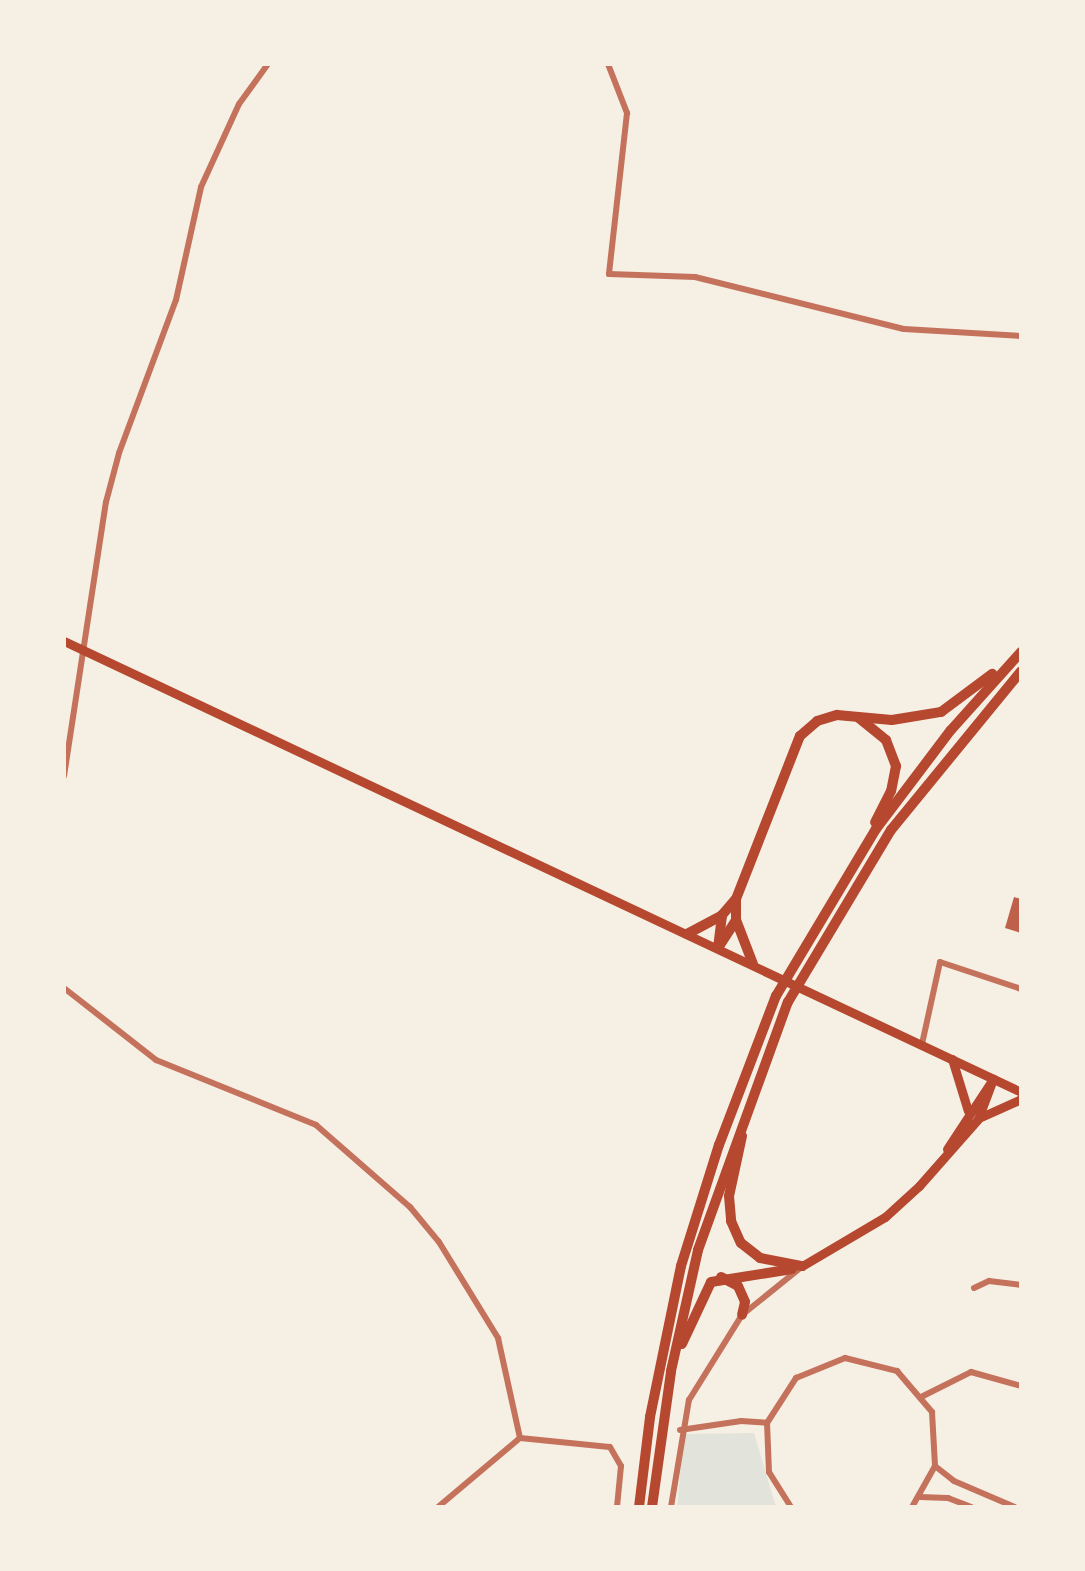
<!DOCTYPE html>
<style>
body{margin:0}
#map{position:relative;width:1085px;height:1571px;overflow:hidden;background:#f6efe4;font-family:Raleway,sans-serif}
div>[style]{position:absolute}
.green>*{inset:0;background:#e2e4dc}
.building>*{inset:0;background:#bf614a}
.minor>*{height:6px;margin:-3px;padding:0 3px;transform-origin:3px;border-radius:3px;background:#c5725c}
.secondary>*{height:9px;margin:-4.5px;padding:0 4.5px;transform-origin:4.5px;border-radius:4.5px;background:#b5482f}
.trunk>*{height:10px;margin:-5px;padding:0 5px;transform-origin:5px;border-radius:5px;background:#b5482f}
span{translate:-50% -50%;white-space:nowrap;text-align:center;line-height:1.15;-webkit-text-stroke:6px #f6efe4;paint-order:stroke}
.frame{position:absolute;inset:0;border:66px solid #f6efe4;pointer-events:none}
</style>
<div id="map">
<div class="green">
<div style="clip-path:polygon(754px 1433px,776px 1507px,677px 1507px,684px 1434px)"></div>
</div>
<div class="building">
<div style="clip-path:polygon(1014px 897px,1021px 899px,1021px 933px,1005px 928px)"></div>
</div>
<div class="minor">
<div style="left:608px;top:64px;width:53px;rotate:68.8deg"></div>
<div style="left:627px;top:113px;width:162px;rotate:96.4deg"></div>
<div style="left:609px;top:274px;width:86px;rotate:2deg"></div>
<div style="left:695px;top:277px;width:215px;rotate:14deg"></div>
<div style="left:904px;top:329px;width:117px;rotate:3.4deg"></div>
<div style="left:64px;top:776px;width:277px;rotate:-81.3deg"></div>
<div style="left:106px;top:502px;width:51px;rotate:-75.1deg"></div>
<div style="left:119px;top:453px;width:163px;rotate:-69.6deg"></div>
<div style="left:176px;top:300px;width:116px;rotate:-77.5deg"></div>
<div style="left:201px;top:187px;width:91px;rotate:-65.4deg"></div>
<div style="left:239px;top:104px;width:49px;rotate:-54.1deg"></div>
<div style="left:64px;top:988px;width:117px;rotate:38deg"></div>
<div style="left:156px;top:1060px;width:173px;rotate:22.1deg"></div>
<div style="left:316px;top:1125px;width:125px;rotate:41.1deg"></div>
<div style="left:410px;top:1207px;width:45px;rotate:50.4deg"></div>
<div style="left:439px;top:1242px;width:113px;rotate:58.4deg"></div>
<div style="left:498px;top:1338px;width:102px;rotate:77.6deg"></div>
<div style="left:922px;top:1044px;width:84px;rotate:-77.6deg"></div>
<div style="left:940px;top:962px;width:85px;rotate:18.4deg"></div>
<div style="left:974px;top:1288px;width:17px;rotate:-25deg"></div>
<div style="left:989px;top:1281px;width:32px;rotate:7deg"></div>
<div style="left:923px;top:1396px;width:54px;rotate:-26.6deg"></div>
<div style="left:971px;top:1372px;width:52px;rotate:15.6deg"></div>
<div style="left:680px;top:1430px;width:62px;rotate:-8.4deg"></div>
<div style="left:741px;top:1421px;width:26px;rotate:4deg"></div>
<div style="left:520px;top:1438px;width:90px;rotate:5.7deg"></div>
<div style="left:610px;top:1447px;width:22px;rotate:60deg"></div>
<div style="left:621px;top:1466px;width:41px;rotate:95.6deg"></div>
<div style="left:935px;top:1466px;width:24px;rotate:38deg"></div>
<div style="left:954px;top:1481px;width:66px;rotate:23.1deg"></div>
<div style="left:920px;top:1497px;width:28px;rotate:2deg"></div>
<div style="left:948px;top:1498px;width:25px;rotate:21deg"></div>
<div style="left:438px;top:1507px;width:107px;rotate:-40.1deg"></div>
<div style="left:671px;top:1507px;width:109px;rotate:-80.5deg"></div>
<div style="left:689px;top:1400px;width:100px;rotate:-58.1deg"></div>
<div style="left:742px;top:1315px;width:73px;rotate:-38.9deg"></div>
<div style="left:791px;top:1507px;width:41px;rotate:-122.2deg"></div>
<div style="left:769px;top:1472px;width:49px;rotate:-92.3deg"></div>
<div style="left:767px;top:1423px;width:54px;rotate:-57.2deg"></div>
<div style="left:796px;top:1378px;width:53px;rotate:-22.2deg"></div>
<div style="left:845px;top:1358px;width:54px;rotate:14deg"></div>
<div style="left:897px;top:1371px;width:54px;rotate:49.5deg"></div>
<div style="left:932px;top:1412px;width:54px;rotate:86.8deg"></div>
<div style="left:935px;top:1466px;width:47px;rotate:119.3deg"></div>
</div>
<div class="secondary">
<div style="left:64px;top:641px;width:1058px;rotate:25.23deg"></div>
<div style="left:952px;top:1059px;width:54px;rotate:72.9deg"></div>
<div style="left:981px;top:1117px;width:44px;rotate:-24.2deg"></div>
<div style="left:947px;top:1149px;width:84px;rotate:-56.7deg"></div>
<div style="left:802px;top:1266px;width:96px;rotate:-30.6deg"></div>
<div style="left:885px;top:1217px;width:46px;rotate:-42.4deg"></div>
<div style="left:919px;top:1186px;width:89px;rotate:-48.6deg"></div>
<div style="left:978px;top:1119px;width:43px;rotate:-69.4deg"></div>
</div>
<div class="trunk">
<div style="left:859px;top:718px;width:35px;rotate:39deg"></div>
<div style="left:886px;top:740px;width:28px;rotate:69deg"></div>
<div style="left:896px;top:766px;width:25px;rotate:101deg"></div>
<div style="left:891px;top:791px;width:35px;rotate:117deg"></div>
<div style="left:687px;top:934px;width:40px;rotate:-28deg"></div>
<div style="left:722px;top:915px;width:21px;rotate:-49deg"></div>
<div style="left:718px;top:948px;width:33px;rotate:-57deg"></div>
<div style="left:718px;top:948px;width:33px;rotate:-83deg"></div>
<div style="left:753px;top:964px;width:47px;rotate:-111.1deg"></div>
<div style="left:736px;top:920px;width:21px;rotate:-90deg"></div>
<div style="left:736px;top:899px;width:175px;rotate:-68.6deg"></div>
<div style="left:800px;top:736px;width:23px;rotate:-41deg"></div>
<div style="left:817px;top:721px;width:21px;rotate:-17deg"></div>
<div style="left:837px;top:715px;width:55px;rotate:5.2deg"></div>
<div style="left:892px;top:720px;width:50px;rotate:-9.3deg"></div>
<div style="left:941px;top:712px;width:64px;rotate:-36.7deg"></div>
<div style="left:742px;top:1136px;width:61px;rotate:102.2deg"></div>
<div style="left:729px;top:1196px;width:25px;rotate:85deg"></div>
<div style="left:731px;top:1221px;width:24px;rotate:66deg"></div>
<div style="left:741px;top:1243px;width:24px;rotate:38deg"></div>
<div style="left:760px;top:1258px;width:43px;rotate:10.8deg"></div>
<div style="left:721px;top:1277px;width:19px;rotate:28deg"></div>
<div style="left:738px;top:1286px;width:17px;rotate:66deg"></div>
<div style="left:745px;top:1302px;width:13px;rotate:103deg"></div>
<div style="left:682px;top:1344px;width:68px;rotate:-64.9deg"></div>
<div style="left:711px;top:1282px;width:82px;rotate:-9.1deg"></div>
<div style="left:639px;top:1507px;width:91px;rotate:-83deg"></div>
<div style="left:650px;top:1417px;width:154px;rotate:-78.4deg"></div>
<div style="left:681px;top:1266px;width:127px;rotate:-72.6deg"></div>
<div style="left:719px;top:1145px;width:160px;rotate:-69.1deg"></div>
<div style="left:776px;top:996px;width:195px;rotate:-59.1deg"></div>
<div style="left:876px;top:829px;width:124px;rotate:-52.9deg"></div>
<div style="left:951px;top:730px;width:105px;rotate:-48.1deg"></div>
<div style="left:652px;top:1507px;width:137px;rotate:-82deg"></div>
<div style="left:671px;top:1371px;width:124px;rotate:-77.4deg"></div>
<div style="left:698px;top:1250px;width:264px;rotate:-70.1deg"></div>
<div style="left:788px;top:1002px;width:200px;rotate:-59.1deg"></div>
<div style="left:891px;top:830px;width:205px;rotate:-50.7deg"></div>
</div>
<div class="frame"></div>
</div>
